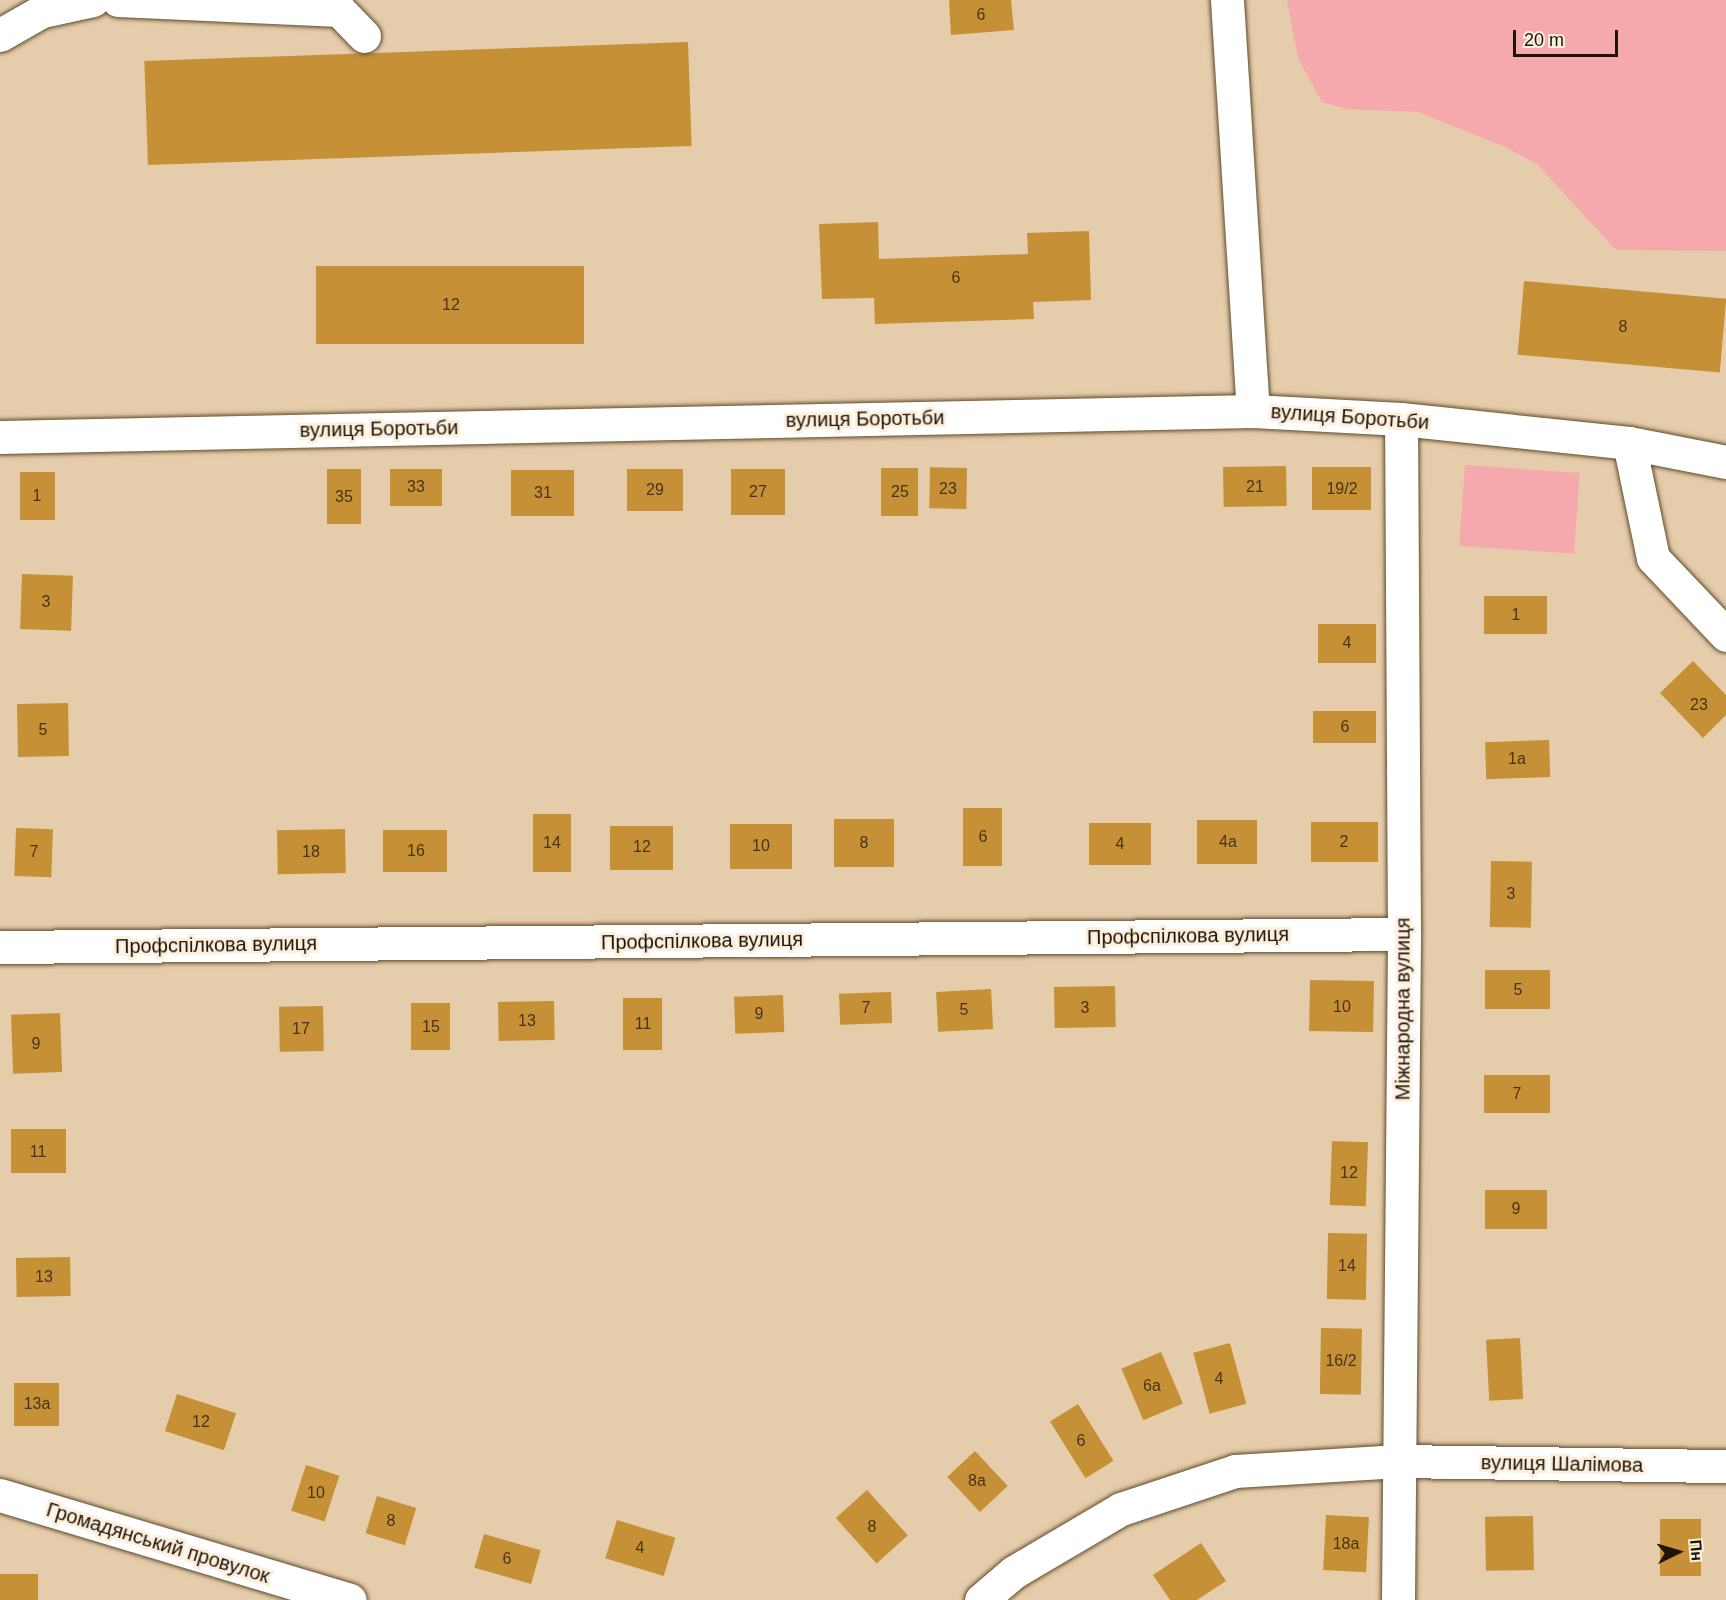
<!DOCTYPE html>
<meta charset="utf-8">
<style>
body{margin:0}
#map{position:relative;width:1726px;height:1600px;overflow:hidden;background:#e5ccaa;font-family:Helvetica,sans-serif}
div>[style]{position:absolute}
.green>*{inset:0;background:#f6a9ac;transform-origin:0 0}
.building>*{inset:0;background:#c59036;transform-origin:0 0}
.roads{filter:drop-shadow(0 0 2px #5f4a2b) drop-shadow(0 0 2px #5f4a2b)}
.minor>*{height:33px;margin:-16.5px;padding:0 16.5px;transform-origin:16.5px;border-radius:16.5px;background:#fff}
span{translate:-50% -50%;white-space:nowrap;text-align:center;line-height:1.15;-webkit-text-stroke:6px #fcefde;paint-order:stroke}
.number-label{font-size:16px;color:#483414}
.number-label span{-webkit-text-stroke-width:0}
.street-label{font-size:20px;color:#1e1508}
.north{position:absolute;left:1648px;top:1522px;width:60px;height:60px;-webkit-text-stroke:4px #fcefde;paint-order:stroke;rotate:85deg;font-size:16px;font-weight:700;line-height:24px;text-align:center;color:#1e1508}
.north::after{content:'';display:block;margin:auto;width:21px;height:27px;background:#1e1508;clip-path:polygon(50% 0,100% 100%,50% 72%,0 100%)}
.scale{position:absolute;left:1513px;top:30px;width:105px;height:27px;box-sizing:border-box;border:3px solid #1e1508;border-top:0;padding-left:8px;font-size:18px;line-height:21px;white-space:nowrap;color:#1e1508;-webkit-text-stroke:4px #fcefde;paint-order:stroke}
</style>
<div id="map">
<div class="green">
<div style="clip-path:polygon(1287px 0,1726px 0,1726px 251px,1616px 250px,1537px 164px,1503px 146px,1418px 112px,1346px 109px,1322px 102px,1298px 58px)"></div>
<div style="left:1465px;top:465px;width:115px;height:81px;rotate:4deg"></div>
</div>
<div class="building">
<div style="clip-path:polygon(949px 0,1011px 0,1014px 30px,951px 35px)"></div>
<div style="left:688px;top:42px;width:104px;height:544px;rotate:88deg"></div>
<div style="clip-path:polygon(878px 222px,879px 259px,1028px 254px,1027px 233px,1089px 231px,1091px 300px,1033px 302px,1034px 319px,875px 324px,874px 298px,822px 299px,819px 224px)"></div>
<div style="left:316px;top:266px;width:268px;height:78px"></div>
<div style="left:1524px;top:281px;width:203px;height:74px;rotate:5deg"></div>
<div style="left:1286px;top:466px;width:40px;height:63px;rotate:89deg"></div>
<div style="left:1371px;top:467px;width:43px;height:59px;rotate:90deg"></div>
<div style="left:881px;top:468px;width:37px;height:48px"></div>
<div style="left:967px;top:468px;width:41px;height:37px;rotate:91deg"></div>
<div style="left:327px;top:469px;width:34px;height:55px"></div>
<div style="left:390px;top:469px;width:52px;height:37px"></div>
<div style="left:683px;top:469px;width:42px;height:56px;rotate:90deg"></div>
<div style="left:731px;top:469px;width:54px;height:46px"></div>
<div style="left:511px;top:470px;width:63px;height:46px"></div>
<div style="left:20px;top:472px;width:35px;height:48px"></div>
<div style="left:22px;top:574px;width:51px;height:55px;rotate:2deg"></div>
<div style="left:1484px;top:596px;width:63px;height:38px"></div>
<div style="left:1318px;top:624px;width:58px;height:39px"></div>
<div style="clip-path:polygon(1693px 661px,1726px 695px,1726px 715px,1703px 738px,1660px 693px)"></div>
<div style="left:68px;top:703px;width:53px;height:51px;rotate:89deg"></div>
<div style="left:1313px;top:711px;width:63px;height:32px"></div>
<div style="left:1549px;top:740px;width:37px;height:64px;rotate:88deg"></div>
<div style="left:963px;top:808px;width:39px;height:58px"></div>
<div style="left:533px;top:814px;width:38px;height:58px"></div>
<div style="left:894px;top:819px;width:48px;height:60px;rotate:90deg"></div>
<div style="left:1197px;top:820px;width:60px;height:44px"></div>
<div style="left:1378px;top:822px;width:40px;height:67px;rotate:90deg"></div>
<div style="left:1151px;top:823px;width:42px;height:62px;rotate:90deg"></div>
<div style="left:730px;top:824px;width:62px;height:45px"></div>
<div style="left:610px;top:826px;width:63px;height:44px"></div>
<div style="left:16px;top:828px;width:37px;height:48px;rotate:2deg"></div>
<div style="left:345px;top:829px;width:44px;height:68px;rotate:89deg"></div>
<div style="left:447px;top:830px;width:42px;height:64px;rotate:90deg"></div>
<div style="left:1491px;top:861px;width:41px;height:66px;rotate:1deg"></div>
<div style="left:1485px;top:970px;width:65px;height:39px"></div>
<div style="left:1374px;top:981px;width:51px;height:64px;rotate:91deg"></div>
<div style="left:1115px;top:986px;width:41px;height:61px;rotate:89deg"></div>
<div style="left:991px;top:989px;width:40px;height:55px;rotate:87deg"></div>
<div style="left:891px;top:992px;width:31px;height:52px;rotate:88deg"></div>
<div style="left:783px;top:995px;width:37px;height:49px;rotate:88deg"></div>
<div style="left:623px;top:998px;width:39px;height:52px"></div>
<div style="left:554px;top:1001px;width:39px;height:56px;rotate:89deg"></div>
<div style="left:450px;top:1003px;width:47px;height:39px;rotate:90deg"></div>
<div style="left:323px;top:1006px;width:45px;height:44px;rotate:89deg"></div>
<div style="left:60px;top:1013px;width:59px;height:49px;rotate:88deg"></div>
<div style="left:1550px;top:1075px;width:38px;height:66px;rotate:90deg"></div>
<div style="left:66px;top:1129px;width:44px;height:55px;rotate:90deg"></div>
<div style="left:1332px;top:1141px;width:36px;height:64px;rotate:2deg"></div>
<div style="left:1485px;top:1190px;width:62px;height:39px"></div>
<div style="left:1328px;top:1233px;width:39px;height:66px;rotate:1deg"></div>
<div style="left:70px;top:1257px;width:39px;height:54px;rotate:89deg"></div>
<div style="left:1321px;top:1328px;width:41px;height:66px;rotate:1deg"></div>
<div style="left:1520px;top:1338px;width:61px;height:34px;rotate:87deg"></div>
<div style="left:1230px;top:1343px;width:63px;height:38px;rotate:75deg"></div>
<div style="left:1161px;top:1352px;width:56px;height:43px;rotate:67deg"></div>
<div style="left:14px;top:1383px;width:45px;height:43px"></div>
<div style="left:177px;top:1394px;width:62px;height:39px;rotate:18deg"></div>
<div style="left:1078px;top:1404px;width:67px;height:33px;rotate:58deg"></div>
<div style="left:975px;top:1451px;width:48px;height:38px;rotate:47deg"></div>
<div style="left:306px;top:1465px;width:35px;height:48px;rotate:18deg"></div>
<div style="left:867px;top:1490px;width:61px;height:42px;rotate:48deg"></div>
<div style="left:377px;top:1496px;width:41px;height:39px;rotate:17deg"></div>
<div style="left:1326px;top:1515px;width:43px;height:55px;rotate:3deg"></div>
<div style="left:1533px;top:1516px;width:54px;height:48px;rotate:89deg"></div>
<div style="left:1660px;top:1519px;width:41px;height:57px"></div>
<div style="left:617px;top:1520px;width:61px;height:40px;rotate:17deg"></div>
<div style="left:484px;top:1534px;width:59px;height:35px;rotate:16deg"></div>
<div style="clip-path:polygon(1201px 1543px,1226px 1581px,1197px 1600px,1170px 1600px,1153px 1575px)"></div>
<div style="left:0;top:1574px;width:38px;height:26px"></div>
</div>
<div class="roads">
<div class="minor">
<div style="left:118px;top:0;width:221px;rotate:2.6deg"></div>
<div style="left:339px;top:10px;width:36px;rotate:46deg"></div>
<div style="left:1227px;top:0;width:412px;rotate:86.4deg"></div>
<div style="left:0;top:35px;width:48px;rotate:-29.7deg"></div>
<div style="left:42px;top:11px;width:52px;rotate:-12.2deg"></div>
<div style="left:0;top:437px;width:1253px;rotate:-1.19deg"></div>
<div style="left:1253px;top:411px;width:148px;rotate:3.1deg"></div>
<div style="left:1401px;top:419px;width:229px;rotate:6deg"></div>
<div style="left:1629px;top:443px;width:99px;rotate:11.1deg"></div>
<div style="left:1629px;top:443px;width:117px;rotate:78.2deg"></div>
<div style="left:1653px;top:558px;width:106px;rotate:46.5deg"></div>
<div style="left:0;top:947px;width:1404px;rotate:-0.53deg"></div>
<div style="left:0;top:1495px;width:365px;rotate:16.7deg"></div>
<div style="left:981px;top:1600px;width:43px;rotate:-40.3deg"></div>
<div style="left:1014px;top:1572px;width:124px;rotate:-30.5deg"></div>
<div style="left:1121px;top:1509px;width:120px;rotate:-18.4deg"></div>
<div style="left:1235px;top:1471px;width:164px;rotate:-3.5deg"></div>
<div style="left:1399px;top:1461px;width:327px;rotate:0.9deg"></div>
<div style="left:1398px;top:1600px;width:666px;rotate:-89.48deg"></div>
<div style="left:1404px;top:934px;width:515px;rotate:-90.33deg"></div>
</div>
</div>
<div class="number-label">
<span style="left:981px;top:15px">6</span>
<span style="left:956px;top:278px">6</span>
<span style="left:451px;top:305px">12</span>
<span style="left:1623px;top:327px">8</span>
<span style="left:416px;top:487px">33</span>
<span style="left:1255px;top:487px">21</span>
<span style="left:948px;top:489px">23</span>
<span style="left:1342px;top:489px">19/2</span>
<span style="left:655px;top:490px">29</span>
<span style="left:758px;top:492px">27</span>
<span style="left:900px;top:492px">25</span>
<span style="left:543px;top:493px">31</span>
<span style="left:37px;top:496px">1</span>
<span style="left:344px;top:497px">35</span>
<span style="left:46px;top:602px">3</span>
<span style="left:1516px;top:615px">1</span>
<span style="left:1347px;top:643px">4</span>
<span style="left:1699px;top:705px">23</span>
<span style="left:1345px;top:727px">6</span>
<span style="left:43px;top:730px">5</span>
<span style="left:1517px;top:759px">1а</span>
<span style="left:983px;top:837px">6</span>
<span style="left:1228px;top:842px">4а</span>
<span style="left:1344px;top:842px">2</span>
<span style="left:552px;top:843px">14</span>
<span style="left:864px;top:843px">8</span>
<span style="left:1120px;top:844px">4</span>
<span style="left:761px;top:846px">10</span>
<span style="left:642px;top:847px">12</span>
<span style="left:416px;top:851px">16</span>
<span style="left:34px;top:852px">7</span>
<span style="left:311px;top:852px">18</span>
<span style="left:1511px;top:894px">3</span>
<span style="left:1518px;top:990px">5</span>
<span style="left:1342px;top:1007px">10</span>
<span style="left:866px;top:1008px">7</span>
<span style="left:1085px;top:1008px">3</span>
<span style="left:964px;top:1010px">5</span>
<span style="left:759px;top:1014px">9</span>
<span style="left:527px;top:1021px">13</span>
<span style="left:643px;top:1024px">11</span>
<span style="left:431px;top:1027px">15</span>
<span style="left:301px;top:1029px">17</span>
<span style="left:36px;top:1044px">9</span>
<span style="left:1517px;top:1094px">7</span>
<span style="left:38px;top:1152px">11</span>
<span style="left:1349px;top:1173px">12</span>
<span style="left:1516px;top:1209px">9</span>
<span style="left:1347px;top:1266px">14</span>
<span style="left:44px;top:1277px">13</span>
<span style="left:1341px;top:1361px">16/2</span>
<span style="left:1219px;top:1379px">4</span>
<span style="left:1152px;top:1386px">6а</span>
<span style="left:37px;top:1404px">13а</span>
<span style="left:201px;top:1422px">12</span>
<span style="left:1081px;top:1441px">6</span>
<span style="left:977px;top:1481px">8а</span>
<span style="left:316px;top:1493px">10</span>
<span style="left:391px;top:1521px">8</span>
<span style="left:872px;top:1527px">8</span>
<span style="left:1346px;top:1544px">18а</span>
<span style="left:640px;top:1548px">4</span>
<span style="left:507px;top:1559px">6</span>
</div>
<div class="street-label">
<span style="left:1350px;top:417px;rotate:4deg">вулиця Боротьби</span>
<span style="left:865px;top:419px;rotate:-1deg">вулиця Боротьби</span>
<span style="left:379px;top:429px;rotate:-1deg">вулиця Боротьби</span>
<span style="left:1188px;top:936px;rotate:-1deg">Профспілкова вулиця</span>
<span style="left:702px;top:941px;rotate:-1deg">Профспілкова вулиця</span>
<span style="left:216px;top:945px;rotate:-1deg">Профспілкова вулиця</span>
<span style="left:1403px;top:1009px;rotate:-90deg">Міжнародна вулиця</span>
<span style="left:1562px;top:1464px;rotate:1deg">вулиця Шалімова</span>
<span style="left:158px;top:1543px;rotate:17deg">Громадянський провулок</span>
</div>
<div class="north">Пн</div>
<div class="scale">20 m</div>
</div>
